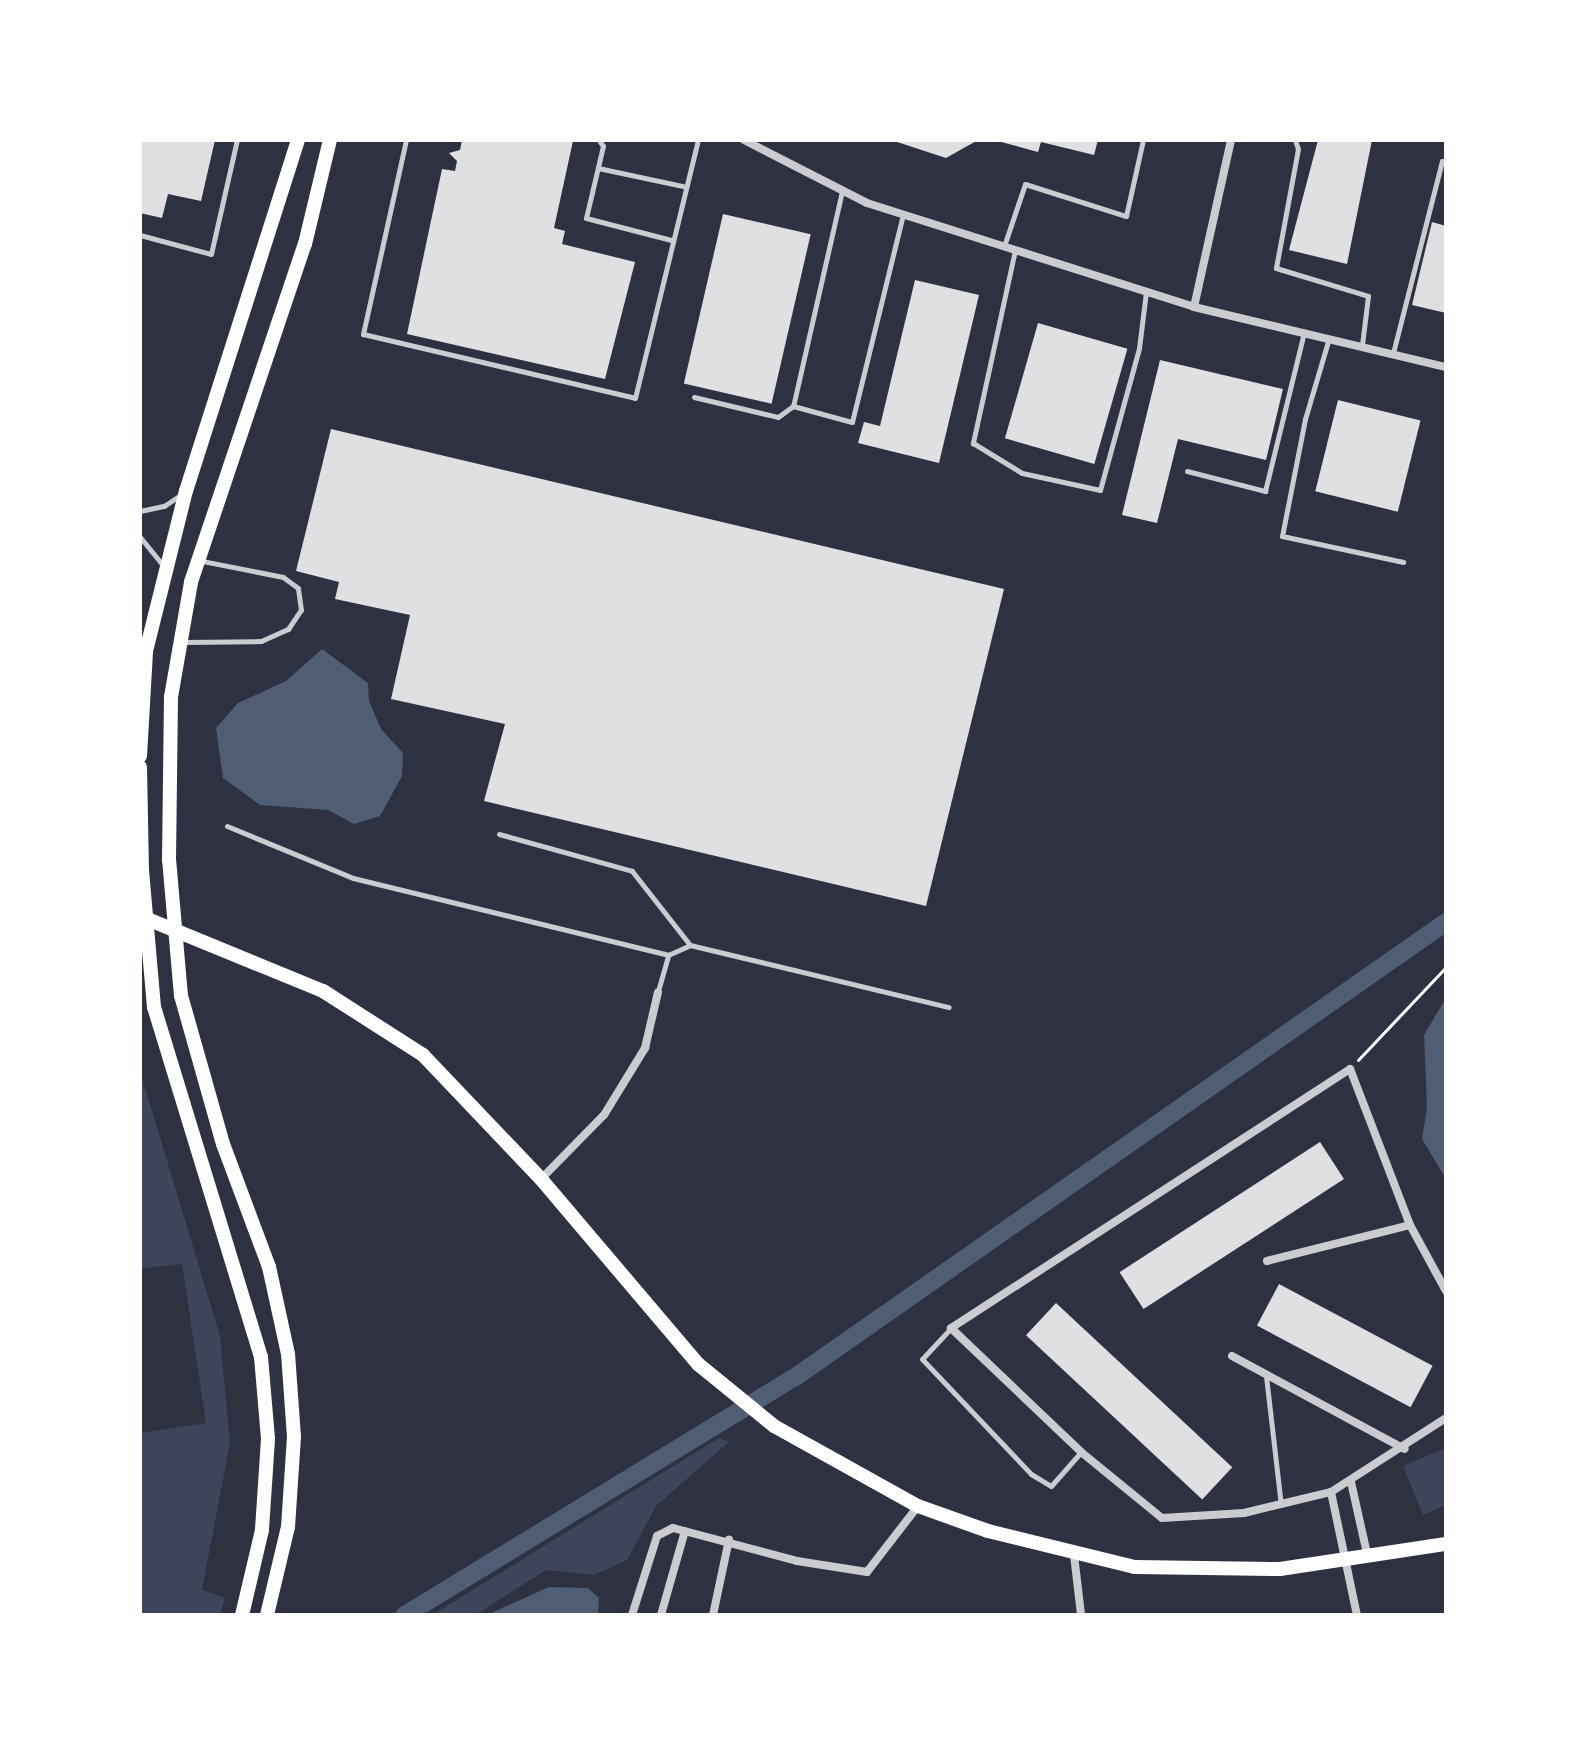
<!DOCTYPE html>
<style>
body{margin:0}
#map{position:relative;width:1586px;height:1755px;overflow:hidden;background:#2d3142;font-family:Ubuntu,sans-serif}
div>[style]{position:absolute}
.green>*{inset:0;background:#3c4559}
.water>*{inset:0;background:#4f5d75}
.canal>*{height:18px;margin:-9px;padding:0 9px;transform-origin:9px;border-radius:9px;background:#4f5d75}
.building>*{inset:0;background:#e0e0e3;transform-origin:0 0}
.path>*{height:3px;margin:-1.5px;padding:0 1.5px;transform-origin:1.5px;border-radius:1.5px;background:#fff}
.service>*{height:5px;margin:-2.5px;padding:0 2.5px;transform-origin:2.5px;border-radius:2.5px;background:#caccd0}
.minor>*{height:8px;margin:-4px;padding:0 4px;transform-origin:4px;border-radius:4px;background:#caccd0}
.secondary>*{height:14px;margin:-7px;padding:0 7px;transform-origin:7px;border-radius:7px;background:#fff}
span{translate:-50% -50%;white-space:nowrap;text-align:center;line-height:1.15;-webkit-text-stroke:8px #fff;paint-order:stroke}
.frame{position:absolute;inset:0;border:142px solid #fff;pointer-events:none}
</style>
<div id="map">
<div class="green">
<div style="clip-path:polygon(140px 1071px,220px 1336px,230px 1443px,202px 1590px,225px 1598px,220px 1615px,140px 1615px,140px 1433px,206px 1423px,182px 1264px,140px 1269px)"></div>
<div style="clip-path:polygon(719px 1438px,729px 1442px,656px 1506px,627px 1560px,594px 1575px,546px 1570px,475px 1615px,432px 1615px)"></div>
<div style="clip-path:polygon(1446px 1448px,1446px 1505px,1423px 1515px,1403px 1466px)"></div>
</div>
<div class="water">
<div style="clip-path:polygon(322px 649px,368px 683px,369px 701px,381px 729px,403px 753px,402px 776px,380px 816px,354px 824px,328px 810px,260px 805px,223px 778px,216px 728px,238px 703px,286px 681px)"></div>
<div style="clip-path:polygon(1446px 998px,1446px 1179px,1422px 1139px,1427px 1107px,1424px 1035px)"></div>
<div style="clip-path:polygon(549px 1587px,588px 1588px,599px 1598px,598px 1615px,487px 1615px)"></div>
</div>
<div class="canal">
<div style="left:405px;top:1615px;width:456px;rotate:-31.4deg"></div>
<div style="left:794px;top:1378px;width:796px;rotate:-34.97deg"></div>
</div>
<div class="building">
<div style="clip-path:polygon(140px 140px,215px 140px,201px 201px,168px 194px,162px 218px,140px 213px)"></div>
<div style="clip-path:polygon(462px 140px,573px 141px,554px 228px,565px 231px,562px 244px,635px 262px,605px 379px,407px 334px,442px 169px,455px 171px,457px 161px,449px 153px,460px 150px)"></div>
<div style="clip-path:polygon(891px 140px,978px 140px,946px 158px)"></div>
<div style="clip-path:polygon(994px 140px,1098px 140px,1094px 155px,1041px 142px,1038px 152px)"></div>
<div style="clip-path:polygon(1318px 140px,1372px 140px,1347px 264px,1289px 250px)"></div>
<div style="left:723px;top:214px;width:90px;height:174px;rotate:13deg"></div>
<div style="clip-path:polygon(1432px 222px,1446px 226px,1446px 313px,1412px 305px)"></div>
<div style="clip-path:polygon(915px 280px,979px 295px,939px 463px,858px 443px,864px 422px,880px 426px)"></div>
<div style="left:1038px;top:323px;width:93px;height:120px;rotate:16deg"></div>
<div style="clip-path:polygon(1160px 360px,1283px 389px,1266px 460px,1178px 439px,1157px 523px,1122px 515px)"></div>
<div style="left:1338px;top:400px;width:85px;height:94px;rotate:14deg"></div>
<div style="clip-path:polygon(331px 429px,1004px 589px,926px 906px,484px 801px,505px 724px,391px 699px,410px 615px,335px 599px,339px 582px,296px 571px)"></div>
<div style="left:1320px;top:1142px;width:44px;height:239px;rotate:57deg"></div>
<div style="left:1279px;top:1284px;width:174px;height:47px;rotate:28deg"></div>
<div style="left:1056px;top:1303px;width:241px;height:44px;rotate:43deg"></div>
</div>
<div class="path">
<div style="left:1358px;top:1060px;width:128px;rotate:-46.6deg"></div>
</div>
<div class="service">
<div style="left:406px;top:140px;width:199px;rotate:102.5deg"></div>
<div style="left:363px;top:334px;width:279px;rotate:13.2deg"></div>
<div style="left:635px;top:398px;width:266px;rotate:-76.3deg"></div>
<div style="left:599px;top:140px;width:7px;rotate:56deg"></div>
<div style="left:603px;top:146px;width:74px;rotate:103.3deg"></div>
<div style="left:586px;top:218px;width:88px;rotate:14.5deg"></div>
<div style="left:1295px;top:140px;width:9px;rotate:72deg"></div>
<div style="left:1298px;top:149px;width:121px;rotate:100.5deg"></div>
<div style="left:1276px;top:268px;width:96px;rotate:16.9deg"></div>
<div style="left:1368px;top:296px;width:49px;rotate:97deg"></div>
<div style="left:598px;top:168px;width:87px;rotate:12deg"></div>
<div style="left:842px;top:191px;width:221px;rotate:102.8deg"></div>
<div style="left:793px;top:406px;width:61px;rotate:15.2deg"></div>
<div style="left:852px;top:422px;width:213px;rotate:-76.2deg"></div>
<div style="left:140px;top:235px;width:73px;rotate:15deg"></div>
<div style="left:211px;top:254px;width:117px;rotate:-77.2deg"></div>
<div style="left:1004px;top:246px;width:65px;rotate:-71.3deg"></div>
<div style="left:1025px;top:184px;width:106px;rotate:17.6deg"></div>
<div style="left:1126px;top:216px;width:78px;rotate:-77.4deg"></div>
<div style="left:1015px;top:250px;width:198px;rotate:102.3deg"></div>
<div style="left:973px;top:443px;width:57px;rotate:31.5deg"></div>
<div style="left:1022px;top:473px;width:80px;rotate:12.3deg"></div>
<div style="left:1100px;top:490px;width:147px;rotate:-74.6deg"></div>
<div style="left:1139px;top:348px;width:56px;rotate:-82.9deg"></div>
<div style="left:1329px;top:338px;width:84px;rotate:106.5deg"></div>
<div style="left:1305px;top:419px;width:119px;rotate:101.1deg"></div>
<div style="left:1282px;top:536px;width:124px;rotate:12.1deg"></div>
<div style="left:1393px;top:353px;width:198px;rotate:-75.7deg"></div>
<div style="left:1442px;top:161px;width:4px;rotate:14deg"></div>
<div style="left:694px;top:397px;width:86px;rotate:13.4deg"></div>
<div style="left:778px;top:417px;width:19px;rotate:-36deg"></div>
<div style="left:1187px;top:471px;width:81px;rotate:14.4deg"></div>
<div style="left:1265px;top:491px;width:164px;rotate:-76.2deg"></div>
<div style="left:140px;top:511px;width:25px;rotate:-12deg"></div>
<div style="left:164px;top:506px;width:22px;rotate:-34deg"></div>
<div style="left:140px;top:537px;width:38px;rotate:51deg"></div>
<div style="left:184px;top:642px;width:77px;rotate:-0.7deg"></div>
<div style="left:261px;top:641px;width:30px;rotate:-24deg"></div>
<div style="left:288px;top:629px;width:23px;rotate:-56deg"></div>
<div style="left:301px;top:610px;width:22px;rotate:-98deg"></div>
<div style="left:298px;top:588px;width:19px;rotate:-144deg"></div>
<div style="left:283px;top:577px;width:83px;rotate:-168.8deg"></div>
<div style="left:227px;top:826px;width:136px;rotate:22.4deg"></div>
<div style="left:353px;top:878px;width:324px;rotate:13.7deg"></div>
<div style="left:499px;top:834px;width:138px;rotate:15.5deg"></div>
<div style="left:632px;top:871px;width:94px;rotate:51.9deg"></div>
<div style="left:658px;top:991px;width:37px;rotate:-74deg"></div>
<div style="left:668px;top:955px;width:24px;rotate:-24deg"></div>
<div style="left:690px;top:945px;width:266px;rotate:13.5deg"></div>
<div style="left:951px;top:1328px;width:42px;rotate:133.1deg"></div>
<div style="left:922px;top:1359px;width:158px;rotate:46.5deg"></div>
<div style="left:1031px;top:1474px;width:23px;rotate:31deg"></div>
<div style="left:1051px;top:1486px;width:45px;rotate:-48.6deg"></div>
<div style="left:1266px;top:1376px;width:130px;rotate:83.4deg"></div>
</div>
<div class="minor">
<div style="left:744px;top:140px;width:138px;rotate:27.1deg"></div>
<div style="left:867px;top:203px;width:343px;rotate:17.6deg"></div>
<div style="left:1194px;top:307px;width:259px;rotate:13.4deg"></div>
<div style="left:1194px;top:307px;width:171px;rotate:-77.5deg"></div>
<div style="left:541px;top:1179px;width:90px;rotate:-45.5deg"></div>
<div style="left:604px;top:1115px;width:79px;rotate:-58.5deg"></div>
<div style="left:645px;top:1048px;width:57px;rotate:-76.9deg"></div>
<div style="left:1267px;top:1261px;width:147px;rotate:-14.1deg"></div>
<div style="left:1446px;top:1291px;width:75px;rotate:-118.6deg"></div>
<div style="left:1410px;top:1225px;width:167px;rotate:-111deg"></div>
<div style="left:1350px;top:1069px;width:476px;rotate:147deg"></div>
<div style="left:951px;top:1328px;width:180px;rotate:43.6deg"></div>
<div style="left:1081px;top:1452px;width:104px;rotate:39.2deg"></div>
<div style="left:1162px;top:1518px;width:82px;rotate:-3.5deg"></div>
<div style="left:1244px;top:1513px;width:89px;rotate:-13.6deg"></div>
<div style="left:1331px;top:1492px;width:137px;rotate:-32.8deg"></div>
<div style="left:1232px;top:1356px;width:196px;rotate:28.3deg"></div>
<div style="left:1351px;top:1482px;width:78px;rotate:77.4deg"></div>
<div style="left:1331px;top:1492px;width:126px;rotate:78.1deg"></div>
<div style="left:1074px;top:1555px;width:60px;rotate:83.3deg"></div>
<div style="left:632px;top:1615px;width:83px;rotate:-72.4deg"></div>
<div style="left:657px;top:1536px;width:18px;rotate:-27deg"></div>
<div style="left:673px;top:1528px;width:128px;rotate:14.9deg"></div>
<div style="left:797px;top:1561px;width:71px;rotate:8.9deg"></div>
<div style="left:867px;top:1572px;width:83px;rotate:-52.3deg"></div>
<div style="left:661px;top:1615px;width:87px;rotate:-74.1deg"></div>
<div style="left:713px;top:1615px;width:77px;rotate:-78deg"></div>
</div>
<div class="secondary">
<div style="left:140px;top:756px;width:105px;rotate:-86.7deg"></div>
<div style="left:146px;top:651px;width:165px;rotate:-76deg"></div>
<div style="left:186px;top:491px;width:368px;rotate:-72.3deg"></div>
<div style="left:140px;top:767px;width:103px;rotate:88.9deg"></div>
<div style="left:142px;top:870px;width:138px;rotate:85deg"></div>
<div style="left:154px;top:1007px;width:366px;rotate:73deg"></div>
<div style="left:261px;top:1357px;width:82px;rotate:85.1deg"></div>
<div style="left:268px;top:1439px;width:91px;rotate:93.8deg"></div>
<div style="left:262px;top:1530px;width:87px;rotate:103.2deg"></div>
<div style="left:140px;top:916px;width:198px;rotate:22.3deg"></div>
<div style="left:323px;top:991px;width:119px;rotate:32.6deg"></div>
<div style="left:423px;top:1055px;width:171px;rotate:46.4deg"></div>
<div style="left:541px;top:1179px;width:243px;rotate:49.7deg"></div>
<div style="left:698px;top:1364px;width:98px;rotate:39.2deg"></div>
<div style="left:774px;top:1426px;width:165px;rotate:29.1deg"></div>
<div style="left:918px;top:1506px;width:74px;rotate:19.7deg"></div>
<div style="left:988px;top:1531px;width:151px;rotate:13.8deg"></div>
<div style="left:1135px;top:1567px;width:145px;rotate:0.8deg"></div>
<div style="left:1280px;top:1569px;width:168px;rotate:-8.6deg"></div>
<div style="left:267px;top:1615px;width:90px;rotate:-76.6deg"></div>
<div style="left:288px;top:1527px;width:90px;rotate:-86.2deg"></div>
<div style="left:294px;top:1437px;width:83px;rotate:-94.1deg"></div>
<div style="left:288px;top:1354px;width:89px;rotate:-102.3deg"></div>
<div style="left:269px;top:1267px;width:131px;rotate:-110.5deg"></div>
<div style="left:223px;top:1144px;width:154px;rotate:-105.8deg"></div>
<div style="left:181px;top:996px;width:137px;rotate:-95deg"></div>
<div style="left:169px;top:860px;width:163px;rotate:-89.3deg"></div>
<div style="left:171px;top:697px;width:117px;rotate:-80.1deg"></div>
<div style="left:191px;top:582px;width:357px;rotate:-71.4deg"></div>
<div style="left:305px;top:244px;width:107px;rotate:-76.5deg"></div>
</div>
<div class="frame"></div>
</div>
